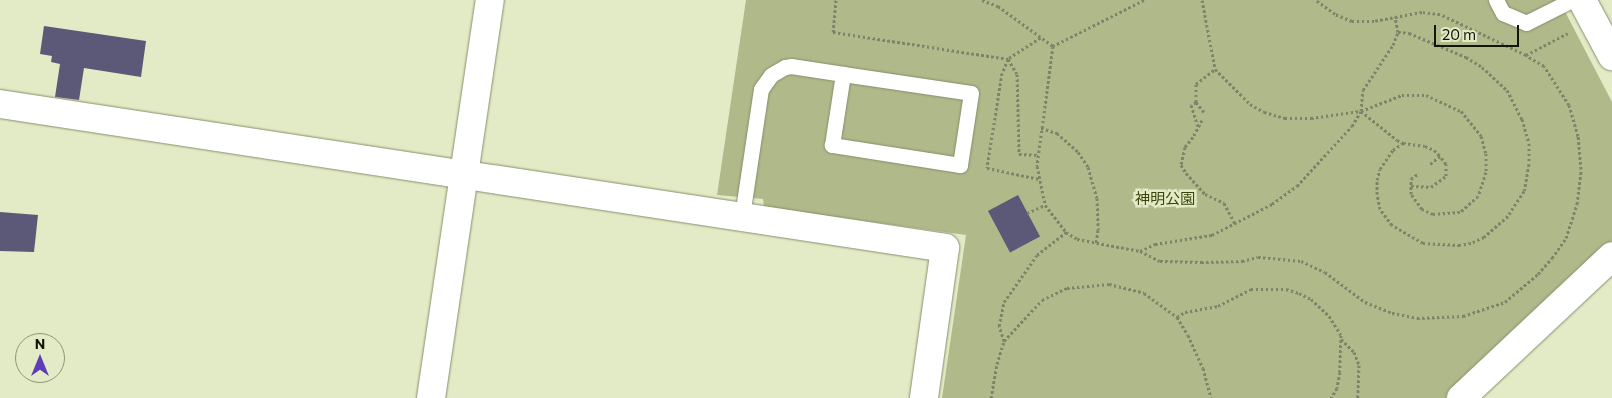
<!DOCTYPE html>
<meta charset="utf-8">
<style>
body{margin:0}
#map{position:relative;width:1612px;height:398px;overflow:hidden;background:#e3ebc6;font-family:Commissioner,"Noto Sans JP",sans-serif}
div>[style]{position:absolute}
.green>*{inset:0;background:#b0b98a}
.building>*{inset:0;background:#5c5877;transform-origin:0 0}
.path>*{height:3px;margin-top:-1.5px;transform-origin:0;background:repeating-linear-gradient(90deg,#7e836a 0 2.5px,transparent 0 5px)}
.roads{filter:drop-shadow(0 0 1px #878e6c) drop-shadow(0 0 1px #878e6c)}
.service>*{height:15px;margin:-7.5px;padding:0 7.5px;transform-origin:7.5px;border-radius:7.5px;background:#fff}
.minor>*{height:28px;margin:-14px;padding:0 14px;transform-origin:14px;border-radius:14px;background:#fff}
.tertiary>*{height:28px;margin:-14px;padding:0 14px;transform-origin:14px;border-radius:14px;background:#fff}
span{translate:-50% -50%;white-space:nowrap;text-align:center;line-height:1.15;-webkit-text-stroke:5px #e3ebc6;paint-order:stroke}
.park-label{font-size:15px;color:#3b430b}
.north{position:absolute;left:15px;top:333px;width:50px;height:50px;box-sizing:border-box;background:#e3ebc6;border:1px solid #8f957a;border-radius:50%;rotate:0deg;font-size:14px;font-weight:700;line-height:20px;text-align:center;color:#121508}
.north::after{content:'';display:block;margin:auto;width:18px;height:22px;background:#5f3db6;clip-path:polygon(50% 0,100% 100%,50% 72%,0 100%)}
.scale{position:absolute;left:1434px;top:25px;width:85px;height:22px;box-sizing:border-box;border:2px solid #121508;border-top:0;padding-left:6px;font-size:15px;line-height:18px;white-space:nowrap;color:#121508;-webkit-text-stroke:4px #e3ebc6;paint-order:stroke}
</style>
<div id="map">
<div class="green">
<div style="clip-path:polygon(746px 0,1559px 0,1612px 102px,1612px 244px,1446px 398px,942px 398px,966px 235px,764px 207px,763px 199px,717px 195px)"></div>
</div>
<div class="building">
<div style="clip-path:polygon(44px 26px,146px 41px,141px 77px,84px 68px,79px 100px,55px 97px,60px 64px,51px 62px,52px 56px,40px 54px)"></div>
<div style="left:1018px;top:195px;width:47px;height:34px;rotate:62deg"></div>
<div style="clip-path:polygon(0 212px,38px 215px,34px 252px,0 251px)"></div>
</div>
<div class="path">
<div style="left:836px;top:0;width:32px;rotate:95deg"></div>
<div style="left:833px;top:32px;width:177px;rotate:8.8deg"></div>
<div style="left:1008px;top:59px;width:17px;rotate:59deg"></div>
<div style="left:1017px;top:74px;width:80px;rotate:88.6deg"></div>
<div style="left:1019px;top:154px;width:18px;rotate:3deg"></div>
<div style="left:982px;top:0;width:17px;rotate:21deg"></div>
<div style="left:998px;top:6px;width:68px;rotate:36deg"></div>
<div style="left:1144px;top:0;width:102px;rotate:153.2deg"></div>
<div style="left:1053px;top:46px;width:121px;rotate:97.6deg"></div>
<div style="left:1037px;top:166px;width:40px;rotate:78deg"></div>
<div style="left:1045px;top:205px;width:34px;rotate:52deg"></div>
<div style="left:1066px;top:232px;width:13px;rotate:32deg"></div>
<div style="left:1077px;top:239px;width:64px;rotate:10.8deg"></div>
<div style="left:1140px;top:251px;width:22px;rotate:27deg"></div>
<div style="left:1160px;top:261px;width:41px;rotate:1.4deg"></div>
<div style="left:1201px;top:262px;width:41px;rotate:-1.4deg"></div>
<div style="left:1242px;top:261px;width:16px;rotate:-14deg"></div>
<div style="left:1258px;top:257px;width:43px;rotate:5.3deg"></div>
<div style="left:1301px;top:261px;width:26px;rotate:25deg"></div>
<div style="left:1325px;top:272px;width:50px;rotate:36.9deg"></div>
<div style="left:1365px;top:302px;width:29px;rotate:22deg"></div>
<div style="left:1392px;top:313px;width:25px;rotate:11deg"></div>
<div style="left:1417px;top:318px;width:46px;rotate:-2.5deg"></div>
<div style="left:1463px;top:316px;width:44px;rotate:-18.4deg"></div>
<div style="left:1505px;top:302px;width:43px;rotate:-40.3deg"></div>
<div style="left:1538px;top:274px;width:21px;rotate:-49deg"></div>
<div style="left:1552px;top:258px;width:24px;rotate:-55deg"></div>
<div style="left:1566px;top:238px;width:36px;rotate:-72deg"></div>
<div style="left:1577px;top:204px;width:35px;rotate:-83deg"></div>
<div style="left:1581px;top:169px;width:33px;rotate:-95deg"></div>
<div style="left:1578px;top:136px;width:32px;rotate:-106deg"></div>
<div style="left:1569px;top:105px;width:46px;rotate:-122.7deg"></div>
<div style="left:1544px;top:66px;width:21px;rotate:-149deg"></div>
<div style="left:1526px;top:55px;width:95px;rotate:-154.5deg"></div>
<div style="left:1440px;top:14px;width:18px;rotate:-174deg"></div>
<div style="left:1422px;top:12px;width:49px;rotate:169.4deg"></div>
<div style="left:1374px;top:21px;width:22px;rotate:180deg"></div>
<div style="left:1352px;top:21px;width:18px;rotate:-158deg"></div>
<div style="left:1335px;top:14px;width:24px;rotate:-144deg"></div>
<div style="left:1202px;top:0;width:70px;rotate:79.3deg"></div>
<div style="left:1215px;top:69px;width:49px;rotate:45deg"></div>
<div style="left:1250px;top:104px;width:16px;rotate:30deg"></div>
<div style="left:1264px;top:112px;width:22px;rotate:16deg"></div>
<div style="left:1285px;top:118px;width:26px"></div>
<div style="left:1311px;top:118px;width:50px;rotate:-8deg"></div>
<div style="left:1361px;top:111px;width:44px;rotate:-21.3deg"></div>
<div style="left:1402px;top:95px;width:24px"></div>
<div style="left:1426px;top:95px;width:38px;rotate:25deg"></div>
<div style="left:1461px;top:111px;width:32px;rotate:51deg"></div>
<div style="left:1481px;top:136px;width:18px;rotate:74deg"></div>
<div style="left:1486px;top:153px;width:19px;rotate:90deg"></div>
<div style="left:1486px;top:172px;width:25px;rotate:108deg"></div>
<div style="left:1478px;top:196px;width:24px;rotate:138deg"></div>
<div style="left:1460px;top:212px;width:27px;rotate:176deg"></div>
<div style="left:1433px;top:214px;width:12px;rotate:-156deg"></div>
<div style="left:1422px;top:209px;width:19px;rotate:-126deg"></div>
<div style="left:1411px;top:194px;width:15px;rotate:-90deg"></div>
<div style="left:1411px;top:179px;width:10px;rotate:-37deg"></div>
<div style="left:1398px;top:32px;width:11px;rotate:5deg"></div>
<div style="left:1409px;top:33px;width:62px;rotate:22.8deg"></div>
<div style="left:1466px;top:57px;width:19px;rotate:32deg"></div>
<div style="left:1482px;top:67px;width:34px;rotate:43deg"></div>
<div style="left:1507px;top:90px;width:33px;rotate:63deg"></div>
<div style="left:1522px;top:119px;width:25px;rotate:74deg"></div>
<div style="left:1529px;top:143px;width:21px;rotate:90deg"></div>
<div style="left:1529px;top:164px;width:27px;rotate:100deg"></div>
<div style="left:1524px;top:191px;width:30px;rotate:123deg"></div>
<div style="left:1508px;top:216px;width:32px;rotate:139deg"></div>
<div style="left:1484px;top:237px;width:14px;rotate:155deg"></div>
<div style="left:1471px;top:243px;width:11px;rotate:170deg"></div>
<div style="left:1460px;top:245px;width:37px;rotate:-177deg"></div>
<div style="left:1423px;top:243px;width:36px;rotate:-150deg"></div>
<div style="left:1392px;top:225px;width:20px;rotate:-127deg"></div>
<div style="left:1380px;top:209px;width:15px;rotate:-101deg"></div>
<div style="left:1377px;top:194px;width:14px;rotate:-90deg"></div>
<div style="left:1377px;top:180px;width:11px;rotate:-75deg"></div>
<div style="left:1380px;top:169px;width:23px;rotate:-56deg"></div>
<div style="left:1393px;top:150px;width:12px;rotate:-35deg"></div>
<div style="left:1526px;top:55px;width:47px;rotate:-27.6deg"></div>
<div style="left:1009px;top:58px;width:38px;rotate:-33deg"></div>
<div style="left:1008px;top:59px;width:15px;rotate:113deg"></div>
<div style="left:1002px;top:73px;width:96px;rotate:99deg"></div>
<div style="left:987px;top:168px;width:53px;rotate:11.9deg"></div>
<div style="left:1196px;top:102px;width:6px;rotate:149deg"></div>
<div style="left:1191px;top:105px;width:23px;rotate:72deg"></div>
<div style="left:1361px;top:111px;width:46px;rotate:38.9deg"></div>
<div style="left:1397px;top:140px;width:7px;rotate:27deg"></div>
<div style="left:1403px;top:143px;width:22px;rotate:8deg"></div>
<div style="left:1425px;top:146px;width:10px;rotate:24deg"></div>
<div style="left:1434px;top:150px;width:8px;rotate:45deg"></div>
<div style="left:1440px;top:156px;width:13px;rotate:141deg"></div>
<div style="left:1204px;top:112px;width:13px;rotate:-129deg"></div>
<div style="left:1196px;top:102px;width:18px;rotate:-90deg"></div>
<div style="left:1196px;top:84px;width:24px;rotate:-38deg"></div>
<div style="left:1202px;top:120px;width:19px;rotate:118deg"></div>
<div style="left:1193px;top:137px;width:13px;rotate:129deg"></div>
<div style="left:1185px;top:147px;width:18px;rotate:103deg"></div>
<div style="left:1181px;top:165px;width:9px;rotate:58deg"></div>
<div style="left:1186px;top:173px;width:28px;rotate:48deg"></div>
<div style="left:1205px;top:194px;width:21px;rotate:25deg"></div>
<div style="left:1224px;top:203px;width:24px;rotate:62deg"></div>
<div style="left:1041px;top:128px;width:17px;rotate:17deg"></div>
<div style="left:1057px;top:133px;width:28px;rotate:42deg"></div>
<div style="left:1078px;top:152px;width:18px;rotate:56deg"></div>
<div style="left:1088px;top:167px;width:32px;rotate:74deg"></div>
<div style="left:1097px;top:198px;width:32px;rotate:88deg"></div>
<div style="left:1098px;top:230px;width:14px;rotate:98deg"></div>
<div style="left:1411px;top:186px;width:20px;rotate:3deg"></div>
<div style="left:1431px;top:187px;width:19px;rotate:-36deg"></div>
<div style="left:1446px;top:176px;width:12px;rotate:-90deg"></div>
<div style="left:1446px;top:164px;width:10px;rotate:-127deg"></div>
<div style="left:1027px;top:213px;width:20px;rotate:-24deg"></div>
<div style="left:1140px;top:251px;width:17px;rotate:-25deg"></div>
<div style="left:1155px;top:244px;width:58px;rotate:-9deg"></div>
<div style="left:1212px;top:235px;width:68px;rotate:-27.3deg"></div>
<div style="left:1272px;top:204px;width:31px;rotate:-36deg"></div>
<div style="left:1297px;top:186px;width:81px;rotate:-47.5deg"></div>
<div style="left:1352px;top:126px;width:17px;rotate:-59deg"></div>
<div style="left:1361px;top:111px;width:21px;rotate:-85deg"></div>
<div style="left:1363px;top:90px;width:54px;rotate:-56.3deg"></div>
<div style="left:1393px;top:45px;width:14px;rotate:-69deg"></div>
<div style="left:1398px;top:32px;width:16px;rotate:-101deg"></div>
<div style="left:1177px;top:317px;width:9px;rotate:-32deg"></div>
<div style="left:1185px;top:312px;width:34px;rotate:-10deg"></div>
<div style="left:1218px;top:306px;width:37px;rotate:-27deg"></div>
<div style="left:1251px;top:289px;width:35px"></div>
<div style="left:1286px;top:289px;width:14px;rotate:17deg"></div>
<div style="left:1299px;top:293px;width:13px;rotate:27deg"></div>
<div style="left:1311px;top:299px;width:25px;rotate:43deg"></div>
<div style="left:1329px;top:316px;width:22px;rotate:58deg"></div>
<div style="left:1341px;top:335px;width:37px;rotate:92deg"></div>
<div style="left:1340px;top:372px;width:16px;rotate:101deg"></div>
<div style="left:1337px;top:388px;width:12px;rotate:121deg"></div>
<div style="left:1341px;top:339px;width:18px;rotate:45deg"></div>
<div style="left:1354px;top:352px;width:14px;rotate:69deg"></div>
<div style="left:1359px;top:365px;width:33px;rotate:92deg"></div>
<div style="left:1004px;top:341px;width:16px;rotate:-108deg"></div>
<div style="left:999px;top:326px;width:25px;rotate:-78deg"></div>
<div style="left:1004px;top:302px;width:57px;rotate:-54.9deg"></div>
<div style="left:1037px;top:255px;width:37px;rotate:-38deg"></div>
<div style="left:991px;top:398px;width:35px;rotate:-80deg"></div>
<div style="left:997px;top:364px;width:24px;rotate:-73deg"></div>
<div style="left:1004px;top:341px;width:56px;rotate:-47.2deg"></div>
<div style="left:1042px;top:300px;width:28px;rotate:-26deg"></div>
<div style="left:1067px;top:288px;width:42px;rotate:-5.4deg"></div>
<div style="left:1109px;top:284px;width:36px;rotate:14deg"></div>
<div style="left:1144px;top:293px;width:41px;rotate:36deg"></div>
<div style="left:1177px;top:317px;width:21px;rotate:59deg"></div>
<div style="left:1188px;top:335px;width:36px;rotate:66deg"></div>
<div style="left:1203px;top:368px;width:31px;rotate:75deg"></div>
</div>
<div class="roads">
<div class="service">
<div style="left:1496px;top:0;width:15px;rotate:62deg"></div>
<div style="left:1503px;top:13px;width:25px;rotate:23deg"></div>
<div style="left:1526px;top:23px;width:51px;rotate:-26.6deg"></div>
<div style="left:742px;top:216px;width:128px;rotate:-81.5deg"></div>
<div style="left:761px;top:89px;width:17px;rotate:-54deg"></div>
<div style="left:771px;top:75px;width:16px;rotate:-30deg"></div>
<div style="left:785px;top:67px;width:6px;rotate:-9deg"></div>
<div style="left:791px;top:66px;width:53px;rotate:8.7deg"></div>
<div style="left:843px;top:74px;width:129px;rotate:8.4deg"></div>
<div style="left:971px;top:93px;width:73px;rotate:98.7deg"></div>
<div style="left:960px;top:165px;width:130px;rotate:-171.1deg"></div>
<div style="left:832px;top:145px;width:72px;rotate:-81.2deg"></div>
</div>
<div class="minor">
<div style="left:0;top:104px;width:956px;rotate:8.66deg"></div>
<div style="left:945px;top:248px;width:151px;rotate:98deg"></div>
<div style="left:431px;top:398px;width:402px;rotate:-81.6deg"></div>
<div style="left:1461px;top:398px;width:207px;rotate:-43.2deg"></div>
</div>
<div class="tertiary">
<div style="left:1582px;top:0;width:64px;rotate:61.8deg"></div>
</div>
</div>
<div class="park-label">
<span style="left:1165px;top:199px">神明公園</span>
</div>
<div class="north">N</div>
<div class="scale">20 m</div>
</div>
